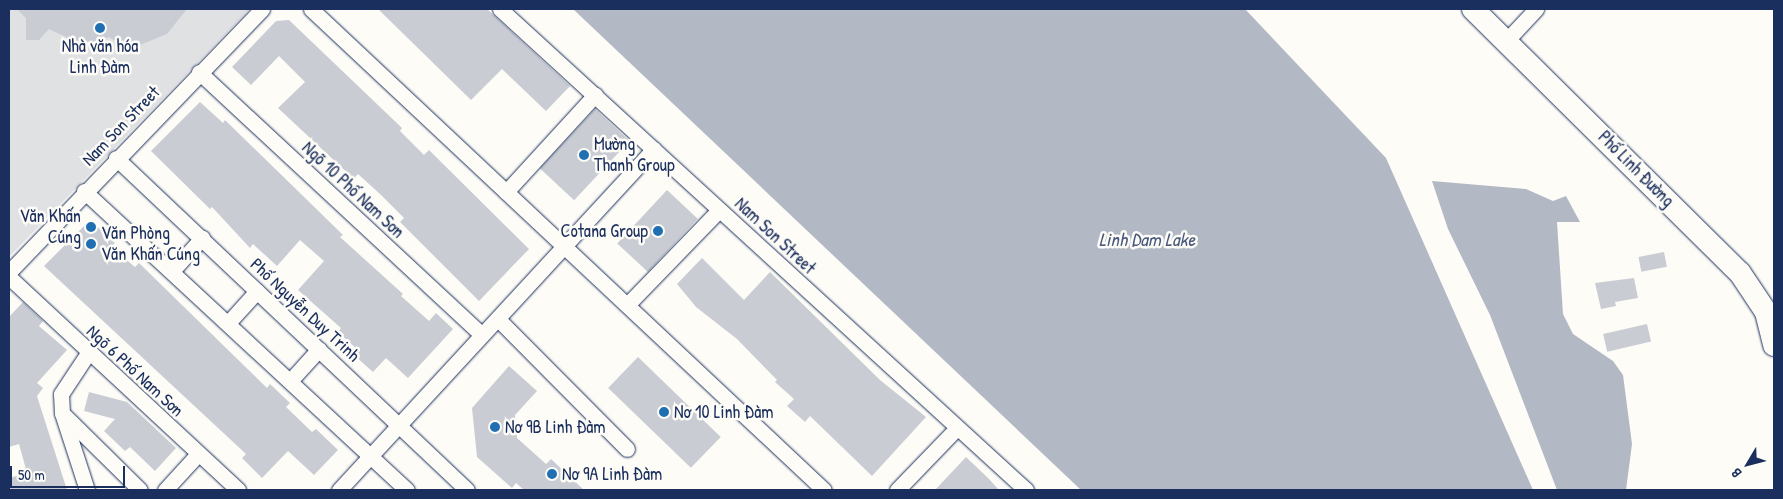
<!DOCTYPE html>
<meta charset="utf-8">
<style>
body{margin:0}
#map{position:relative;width:1783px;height:499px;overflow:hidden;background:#fdfcf7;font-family:"Patrick Hand",sans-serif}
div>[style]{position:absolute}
.green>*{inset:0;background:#e0e1e3}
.water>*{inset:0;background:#b3b8c5}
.building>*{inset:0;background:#c9ccd3;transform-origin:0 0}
.roads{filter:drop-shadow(0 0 1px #1b2f5e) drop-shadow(0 0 1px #1b2f5e)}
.street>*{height:15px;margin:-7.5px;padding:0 7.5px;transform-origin:7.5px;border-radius:7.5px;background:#fdfcf7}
.secondary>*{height:22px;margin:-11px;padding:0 11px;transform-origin:11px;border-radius:11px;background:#fdfcf7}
.dots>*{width:14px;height:14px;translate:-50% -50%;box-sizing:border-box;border:2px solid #fdfcf7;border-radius:50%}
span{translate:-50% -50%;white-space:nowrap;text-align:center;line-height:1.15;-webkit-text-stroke:5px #fdfcf7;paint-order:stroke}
.poi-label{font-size:18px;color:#1b2f5e}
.left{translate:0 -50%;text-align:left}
.right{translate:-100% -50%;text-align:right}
.street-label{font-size:18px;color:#1b2f5e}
.water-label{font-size:19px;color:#49587d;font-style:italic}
.frame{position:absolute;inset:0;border:10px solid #1b2f5e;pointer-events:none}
.north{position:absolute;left:1723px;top:439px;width:50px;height:50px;-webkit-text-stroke:4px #fdfcf7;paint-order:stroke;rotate:233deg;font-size:14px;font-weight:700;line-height:20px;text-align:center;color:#1b2f5e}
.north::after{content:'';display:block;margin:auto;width:18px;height:22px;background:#1b2f5e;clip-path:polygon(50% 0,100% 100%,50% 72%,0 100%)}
.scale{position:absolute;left:10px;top:466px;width:115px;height:22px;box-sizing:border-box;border:2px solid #1b2f5e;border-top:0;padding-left:6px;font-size:15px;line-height:18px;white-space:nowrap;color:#1b2f5e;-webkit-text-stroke:4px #fdfcf7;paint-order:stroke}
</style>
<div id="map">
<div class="green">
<div style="clip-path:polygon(9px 9px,250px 9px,9px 257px)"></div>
</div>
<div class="water">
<div style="clip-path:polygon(573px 9px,1245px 9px,1386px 158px,1533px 490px,1081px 490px)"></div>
<div style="clip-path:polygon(1432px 181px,1526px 189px,1553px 201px,1566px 196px,1580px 222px,1557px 222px,1563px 314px,1573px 334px,1613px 361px,1623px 375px,1632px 444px,1626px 490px,1557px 490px,1490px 315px,1448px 229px)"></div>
</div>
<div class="building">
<div style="clip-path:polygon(17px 9px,187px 9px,167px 34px,135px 47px,121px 45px,109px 37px,96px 42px,76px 42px,49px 29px,39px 40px,26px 40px,26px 18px)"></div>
<div style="clip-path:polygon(378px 9px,487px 9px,570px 86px,546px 111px,502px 69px,471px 100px)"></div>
<div style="clip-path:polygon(289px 20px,402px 128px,400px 131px,424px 155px,429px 150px,529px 249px,479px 301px,400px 222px,404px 218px,380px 194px,358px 174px,354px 179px,278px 108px,305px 82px,279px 56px,251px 85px,232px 67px,276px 21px)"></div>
<div style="clip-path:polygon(200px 102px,223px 123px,225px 120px,301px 194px,343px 235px,340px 237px,403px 294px,401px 296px,429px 321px,436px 313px,453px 329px,408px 378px,386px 358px,373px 372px,355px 356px,359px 351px,338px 332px,341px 328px,298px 290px,324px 261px,300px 240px,277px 266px,253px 244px,250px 248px,212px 207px,210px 209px,151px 151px)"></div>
<div style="left:595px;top:109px;width:47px;height:81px;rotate:43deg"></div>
<div style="left:667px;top:190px;width:42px;height:73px;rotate:43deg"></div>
<div style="clip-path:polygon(90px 220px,115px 243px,111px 247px,135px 267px,139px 263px,267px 388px,270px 384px,290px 403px,286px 407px,312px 432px,316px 429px,338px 450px,314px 475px,288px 451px,262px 478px,242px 458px,246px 454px,44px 266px)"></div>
<div style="left:1664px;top:252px;width:15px;height:26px;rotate:79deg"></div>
<div style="clip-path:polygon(702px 258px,744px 300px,770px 272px,880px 380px,926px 417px,872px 476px,810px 416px,805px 422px,787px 406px,794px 399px,775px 382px,777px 380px,737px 339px,696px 307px,677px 284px)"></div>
<div style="clip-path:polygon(1634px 278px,1638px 298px,1615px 302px,1616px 306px,1601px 309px,1595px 283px)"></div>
<div style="clip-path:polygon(23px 302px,43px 321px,39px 326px,67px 350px,37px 383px,43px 388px,37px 396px,67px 490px,9px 490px,9px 478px,27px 473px,19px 444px,9px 447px,9px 317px)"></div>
<div style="left:1647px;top:324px;width:18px;height:45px;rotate:77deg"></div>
<div style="left:638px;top:357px;width:115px;height:43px;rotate:44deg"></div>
<div style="clip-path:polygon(509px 366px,537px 391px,515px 415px,517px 438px,546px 464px,551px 459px,584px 490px,524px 490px,516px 483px,512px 488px,477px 457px,472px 408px)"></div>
<div style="clip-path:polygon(89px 392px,127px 402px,176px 448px,155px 471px,130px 447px,125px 451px,104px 431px,115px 419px,84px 411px)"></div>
<div style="clip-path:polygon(966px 457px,988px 478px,999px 490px,935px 490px)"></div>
</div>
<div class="roads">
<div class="street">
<div style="left:311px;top:9px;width:703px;rotate:43.16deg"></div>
<div style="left:500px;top:9px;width:713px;rotate:42.44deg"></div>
<div style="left:1506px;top:41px;width:44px;rotate:-46.8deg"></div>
<div style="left:199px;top:72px;width:386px;rotate:42.9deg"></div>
<div style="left:116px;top:158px;width:483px;rotate:43.4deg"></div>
<div style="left:84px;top:191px;width:440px;rotate:42.8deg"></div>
<div style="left:506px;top:192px;width:132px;rotate:-47.5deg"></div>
<div style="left:172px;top:271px;width:45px;rotate:-47.7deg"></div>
<div style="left:9px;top:272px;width:365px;rotate:-46.1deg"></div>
<div style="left:9px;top:277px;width:313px;rotate:42.9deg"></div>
<div style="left:627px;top:305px;width:132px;rotate:-45.9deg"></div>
<div style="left:498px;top:319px;width:183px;rotate:45.2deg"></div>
<div style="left:228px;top:323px;width:43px;rotate:-47.8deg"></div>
<div style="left:290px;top:381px;width:43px;rotate:-47.8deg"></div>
<div style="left:65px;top:416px;width:105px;rotate:44.6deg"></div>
<div style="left:87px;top:490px;width:81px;rotate:-108deg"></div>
<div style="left:62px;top:413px;width:19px;rotate:-93deg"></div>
<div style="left:61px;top:394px;width:49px;rotate:-56.6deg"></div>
<div style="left:165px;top:490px;width:49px;rotate:-47.5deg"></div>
<div style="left:339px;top:490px;width:464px;rotate:-47.3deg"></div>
<div style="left:897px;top:490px;width:85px;rotate:-46deg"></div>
</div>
<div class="secondary">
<div style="left:1473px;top:9px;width:375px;rotate:44.7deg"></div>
<div style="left:1740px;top:273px;width:47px;rotate:56.3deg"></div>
<div style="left:1766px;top:312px;width:34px;rotate:76deg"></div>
</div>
</div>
<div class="dots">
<div style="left:100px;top:28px;background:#1f6fb2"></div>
<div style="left:584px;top:155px;background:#1f6fb2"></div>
<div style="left:91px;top:227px;background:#1f6fb2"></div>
<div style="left:658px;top:231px;background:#1f6fb2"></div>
<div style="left:91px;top:244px;background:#1f6fb2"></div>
<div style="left:664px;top:412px;background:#1f6fb2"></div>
<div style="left:495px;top:427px;background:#1f6fb2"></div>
<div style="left:552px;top:474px;background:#1f6fb2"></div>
</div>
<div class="poi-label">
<span style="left:100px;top:57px">Nhà văn hóa<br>Linh Đàm</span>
<span class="left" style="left:594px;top:155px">Mường<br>Thanh Group</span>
<span class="right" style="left:81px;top:227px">Văn Khấn<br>Cúng</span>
<span class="right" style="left:648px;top:231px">Cotana Group</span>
<span class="left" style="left:101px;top:244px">Văn Phòng<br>Văn Khấn Cúng</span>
<span class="left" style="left:674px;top:412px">Nơ 10 Linh Đàm</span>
<span class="left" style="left:505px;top:427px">Nơ 9B Linh Đàm</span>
<span class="left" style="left:562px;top:474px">Nơ 9A Linh Đàm</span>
</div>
<div class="street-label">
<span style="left:121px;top:126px;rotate:-46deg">Nam Son Street</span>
<span style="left:1636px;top:169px;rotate:45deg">Phố Linh Đường</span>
<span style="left:353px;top:190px;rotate:43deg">Ngõ 10 Phố Nam Sơn</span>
<span style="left:775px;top:236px;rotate:43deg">Nam Son Street</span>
<span style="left:305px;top:310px;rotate:43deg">Phố Nguyễn Duy Trinh</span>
<span style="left:135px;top:371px;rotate:43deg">Ngõ 6 Phố Nam Sơn</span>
</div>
<div class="water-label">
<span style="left:1147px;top:240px">Linh Dam Lake</span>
</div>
<div class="frame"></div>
<div class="north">B</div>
<div class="scale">50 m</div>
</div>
